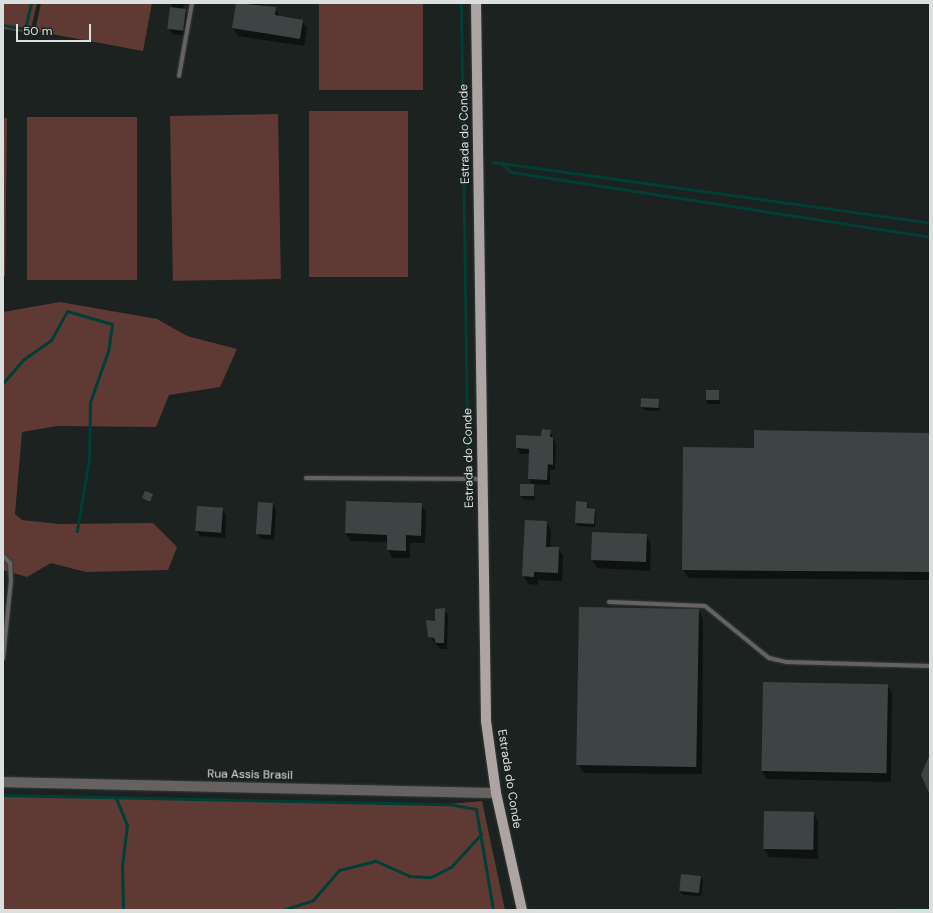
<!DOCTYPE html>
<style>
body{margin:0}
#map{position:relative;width:933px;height:913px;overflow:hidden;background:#1b2220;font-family:"DM Sans",sans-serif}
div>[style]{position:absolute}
.green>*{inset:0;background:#5f3a35;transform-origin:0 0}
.shadow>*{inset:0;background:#0007}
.stream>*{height:3px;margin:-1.5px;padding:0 1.5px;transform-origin:1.5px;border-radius:1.5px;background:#003e36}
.building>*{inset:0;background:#3c4543;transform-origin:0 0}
.roads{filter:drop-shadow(0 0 1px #363d3b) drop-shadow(0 0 1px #363d3b)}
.service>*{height:4px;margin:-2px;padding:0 2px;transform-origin:2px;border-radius:2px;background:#666261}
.tertiary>*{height:10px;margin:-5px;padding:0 5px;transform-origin:5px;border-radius:5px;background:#666261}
.primary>*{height:10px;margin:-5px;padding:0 5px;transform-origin:5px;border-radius:5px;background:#aca5a3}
span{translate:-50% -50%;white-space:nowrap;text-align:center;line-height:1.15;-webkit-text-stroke:3px #1b2220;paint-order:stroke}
.street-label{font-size:12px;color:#dbe0df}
.frame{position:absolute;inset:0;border:4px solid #dbe0df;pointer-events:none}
.scale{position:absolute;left:16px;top:24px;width:75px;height:18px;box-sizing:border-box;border:2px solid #dbe0df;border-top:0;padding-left:5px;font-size:12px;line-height:14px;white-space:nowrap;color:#dbe0df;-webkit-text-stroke:3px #1b2220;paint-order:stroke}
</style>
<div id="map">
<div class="green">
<div style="clip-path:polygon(3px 3px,37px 3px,30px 33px,3px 29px)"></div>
<div style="clip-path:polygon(41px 3px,152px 3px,143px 51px,35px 31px)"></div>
<div style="left:319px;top:3px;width:104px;height:87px"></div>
<div style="left:309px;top:111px;width:99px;height:166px"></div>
<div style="left:278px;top:114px;width:165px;height:108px;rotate:89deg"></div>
<div style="left:27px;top:117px;width:110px;height:163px"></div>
<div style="clip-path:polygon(3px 118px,7px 118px,5px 276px,3px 276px)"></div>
<div style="clip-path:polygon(60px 302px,157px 319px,187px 336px,237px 349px,220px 387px,169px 395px,156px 427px,57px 426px,22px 432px,15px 514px,22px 520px,59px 524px,153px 523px,177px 547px,168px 570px,86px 572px,51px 563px,27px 577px,3px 570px,3px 312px)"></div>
<div style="clip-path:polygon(3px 795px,448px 804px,482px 801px,505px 910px,3px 910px)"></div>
</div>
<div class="shadow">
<div style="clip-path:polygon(172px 3px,184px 3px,183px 9px,189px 15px,186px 36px,172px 34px,169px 28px)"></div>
<div style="clip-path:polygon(237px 3px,254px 3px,275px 8px,280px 17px,302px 21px,307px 29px,304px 46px,238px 36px,233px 28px)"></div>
<div style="clip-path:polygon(718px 391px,720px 404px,708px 404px,706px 400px)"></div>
<div style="clip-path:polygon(658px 400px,660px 411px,644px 410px,641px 406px)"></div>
<div style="clip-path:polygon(550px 431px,556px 444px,555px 470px,550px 470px,550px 485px,533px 484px,535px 500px,523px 499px,520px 495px,532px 485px,529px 479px,530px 454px,520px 454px,517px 448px,542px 438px)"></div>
<div style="clip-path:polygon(930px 434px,930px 580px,688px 578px,683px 570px)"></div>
<div style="clip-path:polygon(152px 495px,150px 503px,143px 498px)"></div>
<div style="clip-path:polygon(347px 502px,421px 504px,426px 512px,425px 543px,410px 543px,410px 558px,392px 558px,388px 550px,388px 542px,350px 541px,346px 533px)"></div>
<div style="clip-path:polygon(587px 503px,589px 509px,594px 510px,596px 513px,595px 527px,578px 526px,576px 523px)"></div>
<div style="clip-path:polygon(273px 504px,276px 510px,274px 540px,261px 539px,257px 533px)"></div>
<div style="clip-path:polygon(222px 509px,226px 515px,225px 538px,200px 536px,196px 530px)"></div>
<div style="clip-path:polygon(546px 522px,551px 530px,550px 548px,558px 548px,563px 556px,562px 581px,538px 580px,538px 585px,528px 584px,524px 576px)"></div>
<div style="clip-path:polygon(646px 535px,651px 544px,650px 571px,597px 568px,592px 560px)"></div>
<div style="clip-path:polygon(580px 608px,698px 610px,703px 619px,702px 774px,584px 773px,579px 765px)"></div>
<div style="clip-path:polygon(444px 609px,448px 615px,447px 649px,440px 649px,429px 636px)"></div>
<div style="clip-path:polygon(764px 683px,887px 685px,892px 693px,891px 782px,767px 779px,762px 771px)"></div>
<div style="clip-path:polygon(813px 813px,818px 821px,818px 859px,769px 857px,764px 849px)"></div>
<div style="clip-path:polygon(701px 877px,703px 881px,701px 896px,683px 895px,680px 891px)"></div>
</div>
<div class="stream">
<div style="left:461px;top:3px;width:447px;rotate:89.2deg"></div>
<div style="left:3px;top:25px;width:22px;rotate:10deg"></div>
<div style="left:25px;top:29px;width:27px;rotate:-77deg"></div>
<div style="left:461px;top:156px;width:8px;rotate:23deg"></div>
<div style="left:493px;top:162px;width:441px;rotate:7.9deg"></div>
<div style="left:502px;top:164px;width:12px;rotate:42deg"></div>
<div style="left:511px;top:172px;width:424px;rotate:8.8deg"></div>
<div style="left:3px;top:383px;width:32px;rotate:-49deg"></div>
<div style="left:24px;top:359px;width:33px;rotate:-35deg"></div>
<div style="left:51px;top:340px;width:33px;rotate:-61deg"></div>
<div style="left:67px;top:311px;width:47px;rotate:16.1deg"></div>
<div style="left:112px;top:324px;width:27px;rotate:98deg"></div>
<div style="left:108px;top:351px;width:54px;rotate:109.4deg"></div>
<div style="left:90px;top:402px;width:57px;rotate:91deg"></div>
<div style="left:89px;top:459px;width:73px;rotate:99.5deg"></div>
<div style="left:3px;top:795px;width:445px;rotate:1.2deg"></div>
<div style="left:448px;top:804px;width:28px;rotate:10deg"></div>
<div style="left:476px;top:809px;width:102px;rotate:80.4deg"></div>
<div style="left:116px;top:798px;width:29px;rotate:68deg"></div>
<div style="left:127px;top:825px;width:38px;rotate:97deg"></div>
<div style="left:122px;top:863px;width:47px;rotate:88.8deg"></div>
<div style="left:283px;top:910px;width:32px;rotate:-18deg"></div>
<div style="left:313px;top:900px;width:40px;rotate:-49deg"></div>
<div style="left:339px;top:870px;width:38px;rotate:-14deg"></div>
<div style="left:376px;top:861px;width:36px;rotate:24deg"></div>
<div style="left:409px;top:876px;width:22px;rotate:3deg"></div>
<div style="left:431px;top:877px;width:22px;rotate:-27deg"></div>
<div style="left:451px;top:867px;width:45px;rotate:-47.7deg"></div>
<div style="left:887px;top:910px;width:43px;rotate:-1.3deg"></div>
</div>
<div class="building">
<div style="clip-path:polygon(236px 3px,276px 7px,275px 15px,303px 20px,300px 39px,232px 28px)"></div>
<div style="left:170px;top:7px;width:16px;height:22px;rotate:7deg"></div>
<div style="left:706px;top:390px;width:13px;height:10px"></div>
<div style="left:641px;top:398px;width:18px;height:9px;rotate:3deg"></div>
<div style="clip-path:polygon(542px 429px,551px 430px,550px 437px,553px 437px,553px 465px,548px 464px,547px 480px,528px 479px,529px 449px,516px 448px,516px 435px,541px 436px)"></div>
<div style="clip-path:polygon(754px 430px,930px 433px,930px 572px,682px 570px,683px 447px,754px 448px)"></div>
<div style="left:520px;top:484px;width:14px;height:12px"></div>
<div style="clip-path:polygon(145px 491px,153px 494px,150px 502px,142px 498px)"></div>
<div style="clip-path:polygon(346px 501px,422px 503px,421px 536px,406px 535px,406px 551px,387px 550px,387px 535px,345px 533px)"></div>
<div style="clip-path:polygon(576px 501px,587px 502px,587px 508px,595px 509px,594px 524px,575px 523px)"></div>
<div style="left:258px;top:502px;width:15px;height:32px;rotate:4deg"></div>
<div style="left:197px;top:506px;width:26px;height:25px;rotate:4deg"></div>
<div style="clip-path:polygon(525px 520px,547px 521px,546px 547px,559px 547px,558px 573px,534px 572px,534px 577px,522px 576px)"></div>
<div style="left:592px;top:532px;width:55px;height:28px;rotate:2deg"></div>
<div style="left:579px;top:607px;width:120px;height:158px;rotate:1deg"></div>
<div style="clip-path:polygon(445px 608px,444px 643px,436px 643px,434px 638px,428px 637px,426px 620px,435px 621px,435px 609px)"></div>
<div style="left:763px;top:682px;width:125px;height:89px;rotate:1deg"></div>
<div style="clip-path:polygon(930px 754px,930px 795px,921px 775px)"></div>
<div style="left:764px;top:811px;width:50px;height:38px;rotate:1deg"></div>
<div style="left:681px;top:874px;width:20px;height:17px;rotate:6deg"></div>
</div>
<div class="roads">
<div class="service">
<div style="left:179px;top:76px;width:74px;rotate:-79.9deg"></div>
<div style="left:306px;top:478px;width:176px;rotate:0.3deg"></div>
<div style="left:3px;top:556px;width:10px;rotate:45deg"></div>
<div style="left:10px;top:563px;width:17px;rotate:87deg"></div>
<div style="left:11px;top:580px;width:79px;rotate:95.8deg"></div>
<div style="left:609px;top:602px;width:96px;rotate:2.4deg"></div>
<div style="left:705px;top:606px;width:82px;rotate:39.1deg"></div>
<div style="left:769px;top:658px;width:17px;rotate:13deg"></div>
<div style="left:786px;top:662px;width:144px;rotate:1.6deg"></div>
</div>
<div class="tertiary">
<div style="left:3px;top:782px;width:493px;rotate:1.3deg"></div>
</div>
<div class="primary">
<div style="left:476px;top:3px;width:718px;rotate:89.2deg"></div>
<div style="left:486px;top:721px;width:73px;rotate:82.1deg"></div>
<div style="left:496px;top:793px;width:120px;rotate:77.5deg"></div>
</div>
</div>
<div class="street-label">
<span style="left:465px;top:134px;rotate:-91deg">Estrada do Conde</span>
<span style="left:469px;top:458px;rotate:-91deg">Estrada do Conde</span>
<span style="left:250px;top:775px;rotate:1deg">Rua Assis Brasil</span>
<span style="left:509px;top:779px;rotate:81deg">Estrada do Conde</span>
</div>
<div class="frame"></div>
<div class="scale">50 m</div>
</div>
